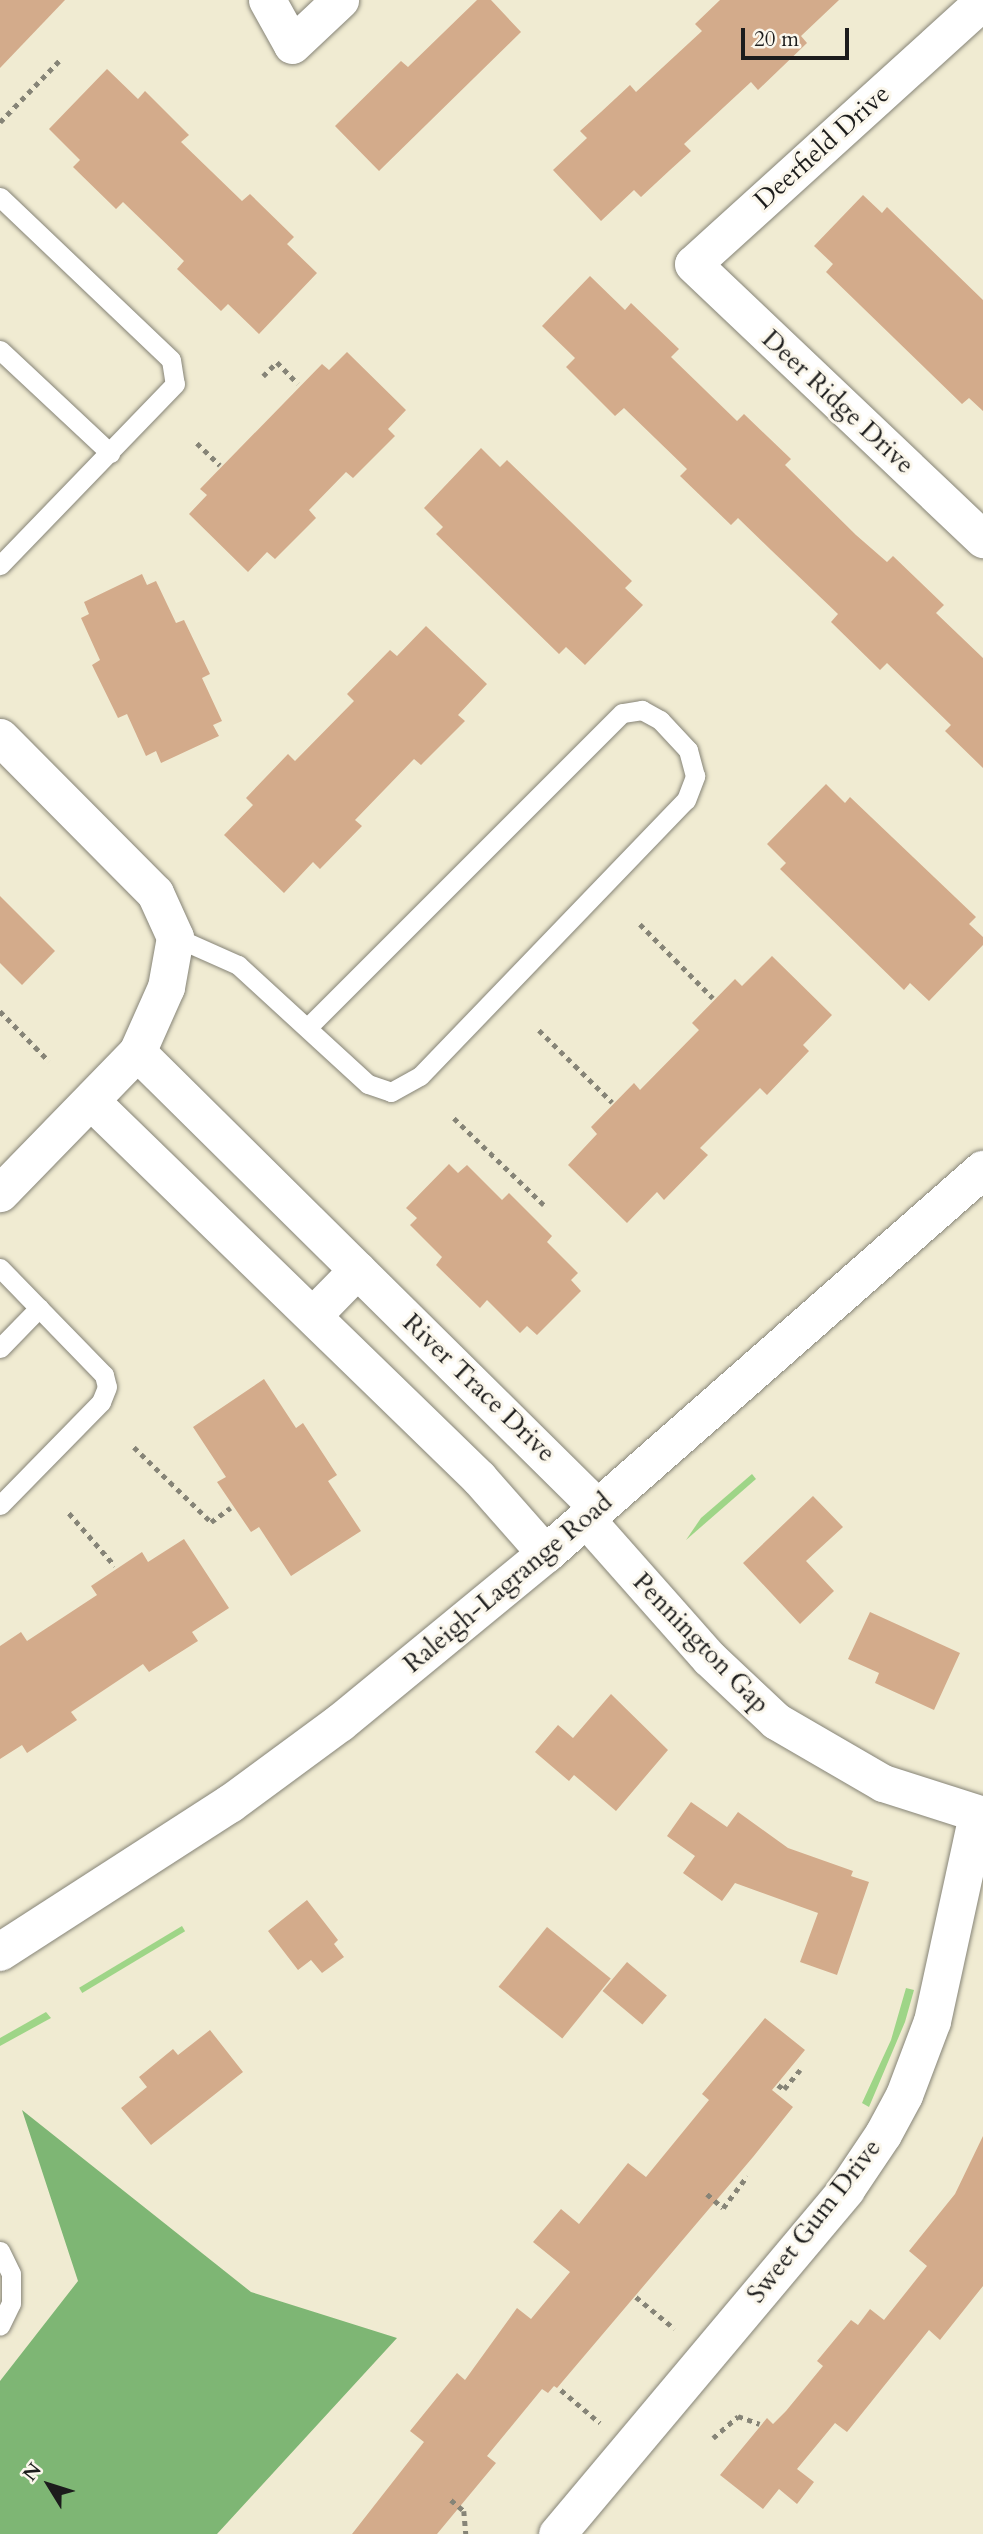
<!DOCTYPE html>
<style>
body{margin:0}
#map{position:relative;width:983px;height:2534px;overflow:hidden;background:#f0ebd2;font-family:Cardo,serif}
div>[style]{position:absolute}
.green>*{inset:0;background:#9ed587;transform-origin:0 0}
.forest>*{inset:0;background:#7eb674}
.building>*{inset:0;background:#d3ab8b;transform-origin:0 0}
.path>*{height:4.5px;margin-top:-2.25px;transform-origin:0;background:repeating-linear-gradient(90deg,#868477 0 5px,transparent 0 10px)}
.roads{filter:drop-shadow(0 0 2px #868477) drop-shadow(0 0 2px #868477)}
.service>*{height:19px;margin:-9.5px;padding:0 9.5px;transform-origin:9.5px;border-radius:9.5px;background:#fff}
.minor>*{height:37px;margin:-18.5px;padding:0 18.5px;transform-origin:18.5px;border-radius:18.5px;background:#fff}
.secondary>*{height:38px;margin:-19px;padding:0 19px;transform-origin:19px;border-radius:19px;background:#fff}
span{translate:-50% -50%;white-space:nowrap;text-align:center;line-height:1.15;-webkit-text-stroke:6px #fbf7ec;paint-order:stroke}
.street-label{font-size:26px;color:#1c1c1c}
.north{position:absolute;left:14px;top:2450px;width:70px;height:70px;-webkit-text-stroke:5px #fbf7ec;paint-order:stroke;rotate:308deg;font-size:19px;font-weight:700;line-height:28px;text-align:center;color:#1c1c1c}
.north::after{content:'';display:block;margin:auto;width:24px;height:32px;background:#1c1c1c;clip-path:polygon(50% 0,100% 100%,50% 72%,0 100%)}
.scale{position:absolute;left:741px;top:28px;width:108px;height:32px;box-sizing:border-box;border:4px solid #1c1c1c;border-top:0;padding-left:9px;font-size:21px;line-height:24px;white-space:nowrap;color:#1c1c1c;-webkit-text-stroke:5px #fbf7ec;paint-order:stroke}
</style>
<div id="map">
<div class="green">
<div style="clip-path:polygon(752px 1474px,756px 1479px,686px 1540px,701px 1518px)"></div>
<div style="left:182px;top:1926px;width:6px;height:120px;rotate:59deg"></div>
<div style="clip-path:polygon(906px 1988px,914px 1990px,905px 2022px,869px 2107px,862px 2103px,891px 2040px)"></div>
<div style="clip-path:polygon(46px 2012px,51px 2018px,0 2046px,0 2038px)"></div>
</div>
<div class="forest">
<div style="clip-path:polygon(22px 2110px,251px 2292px,397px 2338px,217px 2534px,0 2534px,0 2381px,78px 2281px)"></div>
</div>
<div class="building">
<div style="clip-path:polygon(0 0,65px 0,0 68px)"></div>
<div style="clip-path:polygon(477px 0,491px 0,521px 32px,379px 171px,335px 126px,401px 61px,408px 67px)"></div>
<div style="clip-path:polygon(720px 0,839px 0,801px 36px,807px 43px,758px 90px,751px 82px,684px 144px,691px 151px,670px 170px,641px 197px,634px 190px,601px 221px,553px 170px,587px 138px,580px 131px,601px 112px,630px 85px,636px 92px,702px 31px,695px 24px)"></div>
<div style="clip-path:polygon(107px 69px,138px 99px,145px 91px,189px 135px,181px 142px,242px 201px,250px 194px,294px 237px,287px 244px,317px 273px,259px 334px,228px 304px,221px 311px,177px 269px,184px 261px,123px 202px,116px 209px,73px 167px,80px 160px,49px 129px)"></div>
<div style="clip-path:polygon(863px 195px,882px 213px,887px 207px,983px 300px,983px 411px,969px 398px,962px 404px,826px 272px,833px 264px,814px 246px)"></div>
<div style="clip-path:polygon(590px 276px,625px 310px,631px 303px,679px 349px,671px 357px,737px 421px,744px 414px,791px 459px,785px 465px,856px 535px,887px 562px,893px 556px,944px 605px,936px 613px,983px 658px,983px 768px,945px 731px,951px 725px,887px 663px,880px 670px,831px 622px,838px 614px,771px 550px,738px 518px,731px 525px,680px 476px,687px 469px,624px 408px,615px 416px,566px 367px,575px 358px,542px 326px)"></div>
<div style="clip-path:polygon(347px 352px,406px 410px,388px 429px,395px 436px,353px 478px,346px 472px,309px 510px,316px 518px,275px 559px,267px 552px,248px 572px,189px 514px,207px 495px,200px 489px,322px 364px,329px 370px)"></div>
<div style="clip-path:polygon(481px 448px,500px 467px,507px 460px,632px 581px,625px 588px,643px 605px,585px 665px,566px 647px,559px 654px,436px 534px,443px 527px,424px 508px)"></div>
<div style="clip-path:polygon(142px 574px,147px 585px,156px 581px,176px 623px,184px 620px,210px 674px,202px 678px,222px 721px,213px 725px,219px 736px,161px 763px,156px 751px,146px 756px,127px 714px,118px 718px,92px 665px,100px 660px,81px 618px,89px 614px,84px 602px)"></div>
<div style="clip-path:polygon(426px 626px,487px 684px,458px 715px,465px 721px,421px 765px,414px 759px,355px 820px,362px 826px,320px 869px,313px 862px,284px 893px,224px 835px,253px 805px,246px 798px,288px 754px,295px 761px,354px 701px,347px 694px,390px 650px,397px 656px)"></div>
<div style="clip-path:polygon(826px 784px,845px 803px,850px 797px,976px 917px,969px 924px,983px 937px,983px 945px,929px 1001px,910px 983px,904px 990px,780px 869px,786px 863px,767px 844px)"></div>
<div style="clip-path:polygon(0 896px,55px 951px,22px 985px,0 963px)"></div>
<div style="clip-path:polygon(772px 956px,832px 1015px,803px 1045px,809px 1051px,767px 1095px,760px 1088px,700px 1148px,708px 1155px,664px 1200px,657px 1192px,627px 1223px,568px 1165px,597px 1134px,591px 1127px,634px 1083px,640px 1090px,699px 1030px,692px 1023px,735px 979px,742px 986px)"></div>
<div style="clip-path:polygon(449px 1164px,458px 1173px,467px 1165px,502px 1200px,509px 1193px,552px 1236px,547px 1242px,578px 1273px,571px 1280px,581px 1291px,537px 1335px,527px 1326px,520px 1333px,487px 1300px,480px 1308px,436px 1265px,442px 1257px,410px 1225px,417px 1218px,406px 1208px)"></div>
<div style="clip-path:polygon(264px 1379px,296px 1428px,303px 1423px,337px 1475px,328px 1481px,361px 1531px,291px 1576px,259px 1527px,251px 1532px,217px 1482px,226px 1477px,193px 1427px)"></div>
<div style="clip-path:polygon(813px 1496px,843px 1527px,806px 1561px,834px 1591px,800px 1624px,743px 1563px)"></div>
<div style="clip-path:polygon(184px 1539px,229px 1608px,192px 1632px,198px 1641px,149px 1672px,143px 1664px,71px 1712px,77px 1720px,27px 1753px,22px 1745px,0 1759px,0 1646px,21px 1632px,27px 1641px,97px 1595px,91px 1586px,142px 1552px,148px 1562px)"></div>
<div style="clip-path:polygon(870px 1612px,960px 1653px,934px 1710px,875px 1683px,879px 1673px,848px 1659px)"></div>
<div style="clip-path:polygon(611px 1694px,668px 1750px,616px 1811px,574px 1775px,569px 1781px,535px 1752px,558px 1725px,573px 1738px)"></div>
<div style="clip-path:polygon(691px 1802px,727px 1827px,738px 1812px,788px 1848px,853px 1871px,851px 1876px,869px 1882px,837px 1975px,800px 1962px,818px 1913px,735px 1883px,722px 1901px,683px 1873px,695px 1856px,667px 1836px)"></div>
<div style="clip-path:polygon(307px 1900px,338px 1940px,334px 1944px,344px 1957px,322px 1973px,311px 1960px,298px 1970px,268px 1931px)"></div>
<div style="left:547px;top:1927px;width:82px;height:77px;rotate:39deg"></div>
<div style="left:627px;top:1962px;width:52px;height:38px;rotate:40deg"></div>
<div style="clip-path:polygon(765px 2018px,805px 2050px,772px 2090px,793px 2107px,753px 2157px,557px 2388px,554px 2386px,548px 2393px,542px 2389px,487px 2456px,496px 2463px,437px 2534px,352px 2534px,424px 2442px,410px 2431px,457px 2373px,465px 2380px,517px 2308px,531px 2319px,570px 2272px,533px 2242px,561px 2209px,579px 2224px,628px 2163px,646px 2177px,709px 2100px,702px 2094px)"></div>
<div style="clip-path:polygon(210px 2030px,243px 2072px,151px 2145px,121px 2108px,147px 2087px,139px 2077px,173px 2049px,178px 2055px)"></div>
<div style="clip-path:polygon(983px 2136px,983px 2286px,940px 2340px,929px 2330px,847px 2432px,835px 2423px,797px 2469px,814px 2482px,797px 2504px,779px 2489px,763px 2509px,720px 2475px,767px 2418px,773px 2424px,786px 2411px,823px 2366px,817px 2361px,851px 2320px,858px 2325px,870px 2309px,884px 2320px,927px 2266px,909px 2251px,955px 2194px)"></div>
</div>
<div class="path">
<div style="left:0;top:122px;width:85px;rotate:-46deg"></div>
<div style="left:263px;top:376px;width:20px;rotate:-45deg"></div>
<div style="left:277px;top:362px;width:30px;rotate:46deg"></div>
<div style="left:197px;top:443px;width:32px;rotate:44deg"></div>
<div style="left:640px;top:924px;width:104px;rotate:45.4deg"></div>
<div style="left:0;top:1011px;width:70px;rotate:45.6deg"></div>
<div style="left:539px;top:1030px;width:103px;rotate:44.6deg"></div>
<div style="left:454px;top:1118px;width:125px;rotate:44deg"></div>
<div style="left:134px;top:1447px;width:107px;rotate:44.2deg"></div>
<div style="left:211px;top:1522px;width:24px;rotate:-36deg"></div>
<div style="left:69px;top:1513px;width:70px;rotate:49deg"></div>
<div style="left:778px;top:2085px;width:7px;rotate:34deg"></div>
<div style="left:784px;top:2089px;width:25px;rotate:-50deg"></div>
<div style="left:707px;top:2194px;width:21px;rotate:41deg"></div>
<div style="left:723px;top:2208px;width:40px;rotate:-53deg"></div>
<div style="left:636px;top:2297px;width:50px;rotate:39.4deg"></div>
<div style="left:561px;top:2390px;width:51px;rotate:40.2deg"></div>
<div style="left:713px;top:2438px;width:33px;rotate:-41deg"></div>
<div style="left:738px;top:2416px;width:23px;rotate:20deg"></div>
<div style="left:451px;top:2500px;width:17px;rotate:40deg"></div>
<div style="left:464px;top:2511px;width:23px;rotate:85deg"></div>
</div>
<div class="roads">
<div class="service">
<div style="left:0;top:197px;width:236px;rotate:43.6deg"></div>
<div style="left:171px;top:360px;width:24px;rotate:81deg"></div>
<div style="left:175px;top:384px;width:252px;rotate:134deg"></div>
<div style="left:0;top:350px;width:151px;rotate:43.1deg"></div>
<div style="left:175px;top:937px;width:69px;rotate:24deg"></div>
<div style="left:238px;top:965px;width:176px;rotate:42.5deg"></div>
<div style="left:368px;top:1084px;width:24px;rotate:19deg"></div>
<div style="left:391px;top:1092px;width:33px;rotate:-29deg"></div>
<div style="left:420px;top:1076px;width:383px;rotate:-46.1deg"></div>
<div style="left:686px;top:800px;width:26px;rotate:-69deg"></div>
<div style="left:695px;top:776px;width:27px;rotate:-105deg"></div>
<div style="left:688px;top:750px;width:41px;rotate:-133deg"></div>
<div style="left:660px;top:720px;width:21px;rotate:-151deg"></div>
<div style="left:642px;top:710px;width:20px;rotate:171deg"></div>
<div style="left:622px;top:713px;width:443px;rotate:135deg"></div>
<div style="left:0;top:1268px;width:149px;rotate:45.8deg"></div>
<div style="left:104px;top:1375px;width:12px;rotate:76deg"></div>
<div style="left:107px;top:1387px;width:16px;rotate:112deg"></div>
<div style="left:101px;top:1402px;width:144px;rotate:134.4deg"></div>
<div style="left:0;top:1348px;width:56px;rotate:-45.7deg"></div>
<div style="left:0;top:2251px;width:25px;rotate:64deg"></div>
<div style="left:11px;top:2274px;width:29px;rotate:90deg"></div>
<div style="left:11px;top:2303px;width:25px;rotate:116deg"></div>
</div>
<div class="minor">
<div style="left:267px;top:0;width:51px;rotate:60.9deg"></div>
<div style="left:292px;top:45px;width:66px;rotate:-43.2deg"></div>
<div style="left:983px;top:1px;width:391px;rotate:137.8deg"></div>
<div style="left:693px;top:264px;width:400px;rotate:43.5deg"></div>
<div style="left:0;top:737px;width:220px;rotate:45.2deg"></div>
<div style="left:155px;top:893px;width:48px;rotate:65.6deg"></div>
<div style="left:175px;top:937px;width:51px;rotate:100.2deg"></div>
<div style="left:166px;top:987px;width:71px;rotate:114deg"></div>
<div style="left:137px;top:1052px;width:197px;rotate:134.2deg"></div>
<div style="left:137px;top:1052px;width:648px;rotate:44.69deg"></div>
<div style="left:92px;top:1102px;width:540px;rotate:44.17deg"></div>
<div style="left:479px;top:1478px;width:101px;rotate:48.6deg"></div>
<div style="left:314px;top:1314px;width:62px;rotate:-45.7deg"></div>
<div style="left:586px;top:1519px;width:186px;rotate:48.5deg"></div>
<div style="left:709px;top:1658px;width:92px;rotate:43.2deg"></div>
<div style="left:776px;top:1721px;width:124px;rotate:30.1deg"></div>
<div style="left:883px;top:1783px;width:105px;rotate:17.7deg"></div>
<div style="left:557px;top:2534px;width:450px;rotate:-50deg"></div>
<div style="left:846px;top:2189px;width:66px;rotate:-56.1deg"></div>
<div style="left:883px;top:2134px;width:44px;rotate:-61.7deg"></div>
<div style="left:904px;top:2095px;width:79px;rotate:-69.3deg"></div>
<div style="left:932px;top:2021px;width:212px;rotate:-77.7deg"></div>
</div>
<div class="secondary">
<div style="left:0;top:1952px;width:274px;rotate:-32.8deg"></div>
<div style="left:230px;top:1804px;width:137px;rotate:-36.4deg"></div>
<div style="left:340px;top:1723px;width:266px;rotate:-39.4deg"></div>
<div style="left:546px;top:1554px;width:582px;rotate:-41.31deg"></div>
</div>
</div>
<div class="street-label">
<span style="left:822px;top:147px;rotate:-42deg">Deerfield Drive</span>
<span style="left:838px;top:402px;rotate:43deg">Deer Ridge Drive</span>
<span style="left:479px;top:1388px;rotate:44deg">River Trace Drive</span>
<span style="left:508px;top:1583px;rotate:-40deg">Raleigh-Lagrange Road</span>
<span style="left:701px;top:1643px;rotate:46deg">Pennington Gap</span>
<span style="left:814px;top:2221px;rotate:-52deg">Sweet Gum Drive</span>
</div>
<div class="north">N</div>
<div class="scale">20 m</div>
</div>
